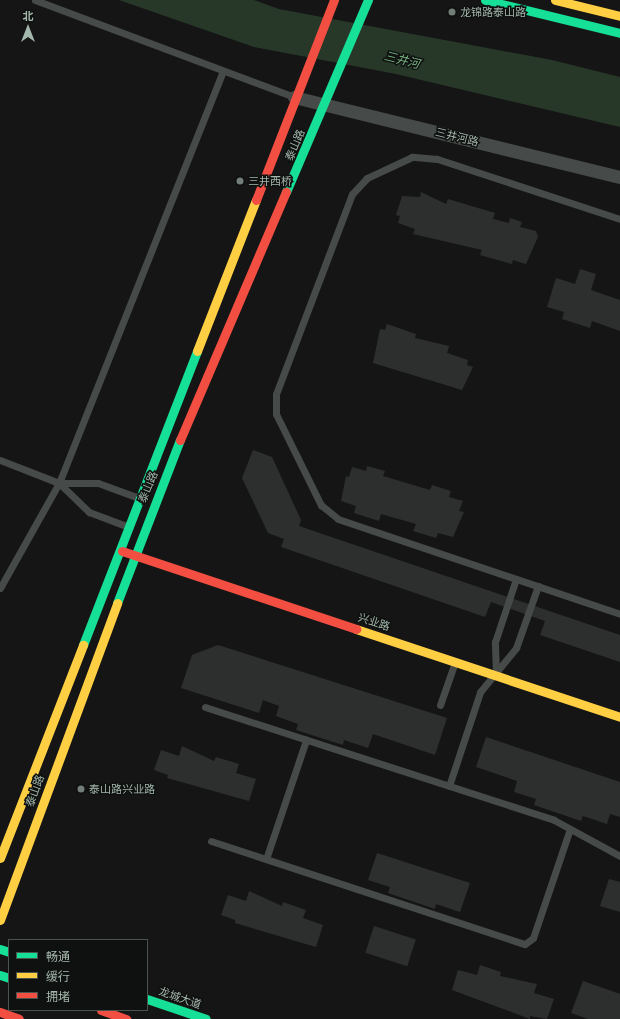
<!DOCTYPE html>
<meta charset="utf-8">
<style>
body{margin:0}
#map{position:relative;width:620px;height:1019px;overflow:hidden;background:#151515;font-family:Quicksand,"Noto Sans SC",sans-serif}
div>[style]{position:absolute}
.water>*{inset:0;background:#273829}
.building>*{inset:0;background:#2d2f2e;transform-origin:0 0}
.lane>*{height:7px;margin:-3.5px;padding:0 3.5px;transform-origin:3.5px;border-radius:3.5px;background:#464a48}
.street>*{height:13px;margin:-6.5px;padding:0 6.5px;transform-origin:6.5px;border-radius:6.5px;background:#464a48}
.fast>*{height:9px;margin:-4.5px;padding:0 4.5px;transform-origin:4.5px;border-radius:4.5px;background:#16e098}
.slow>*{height:9px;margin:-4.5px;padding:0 4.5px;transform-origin:4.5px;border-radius:4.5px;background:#ffcf43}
.jam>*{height:9px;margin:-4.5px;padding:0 4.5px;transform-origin:4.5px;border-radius:4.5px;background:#f24e42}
.dots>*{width:11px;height:11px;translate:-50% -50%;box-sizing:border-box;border:2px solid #0f1110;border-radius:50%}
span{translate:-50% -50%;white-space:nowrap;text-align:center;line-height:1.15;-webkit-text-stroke:3px #0f1110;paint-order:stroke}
.poi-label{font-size:11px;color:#a4b7ac}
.left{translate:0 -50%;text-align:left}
.street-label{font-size:11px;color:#a4b7ac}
.water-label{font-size:12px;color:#78b682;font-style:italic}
.legend{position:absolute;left:8px;top:939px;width:140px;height:72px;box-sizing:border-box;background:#0f1110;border:1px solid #4b534e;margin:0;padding:5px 7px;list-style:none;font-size:12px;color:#a4b7ac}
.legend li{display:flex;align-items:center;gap:8px;height:20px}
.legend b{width:20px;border:1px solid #4b534e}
.north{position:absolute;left:8px;top:8px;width:40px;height:40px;-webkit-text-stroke:3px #0f1110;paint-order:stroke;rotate:0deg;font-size:11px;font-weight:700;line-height:16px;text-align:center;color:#a4b7ac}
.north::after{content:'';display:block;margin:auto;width:14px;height:18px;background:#a4b7ac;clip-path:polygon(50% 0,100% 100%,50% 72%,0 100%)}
</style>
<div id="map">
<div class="water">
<div style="clip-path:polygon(119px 0,254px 0,279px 9px,552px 60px,620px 77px,620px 127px,396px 74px,254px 47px)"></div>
</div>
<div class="building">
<div style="clip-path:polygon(421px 192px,446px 204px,448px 199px,495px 213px,493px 219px,509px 223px,510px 218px,522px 222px,520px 227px,536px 231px,538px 237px,526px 264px,513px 260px,512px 264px,480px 255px,482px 250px,413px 234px,415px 229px,398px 223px,400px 216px,396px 215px,402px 196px,420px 197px)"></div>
<div style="clip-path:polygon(580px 269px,596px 274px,591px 290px,620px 300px,620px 331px,592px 321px,590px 328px,562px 319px,564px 312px,547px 307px,556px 278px,575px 284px)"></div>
<div style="clip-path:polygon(387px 324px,416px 334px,415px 338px,449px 346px,447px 353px,468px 360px,467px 365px,473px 367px,462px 390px,373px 363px,380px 329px,385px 330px)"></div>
<div style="clip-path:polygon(253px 450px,272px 457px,301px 520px,299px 526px,620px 635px,620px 662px,540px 635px,545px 621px,491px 602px,485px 617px,281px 547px,284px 539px,268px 533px,242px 478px)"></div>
<div style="clip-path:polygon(367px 466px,385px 471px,383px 476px,430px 490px,432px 485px,451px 491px,449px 497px,463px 501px,459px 511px,464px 512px,453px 537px,438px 533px,436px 538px,413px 531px,416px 524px,381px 514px,379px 521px,354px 513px,356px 506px,341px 501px,346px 476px,349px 477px,352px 467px,366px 471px)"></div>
<div style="clip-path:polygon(218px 645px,447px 718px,435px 755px,373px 734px,368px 748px,344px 740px,343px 745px,296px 730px,298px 724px,276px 716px,279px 706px,263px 700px,259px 713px,181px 688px,192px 655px)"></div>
<div style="clip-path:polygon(486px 737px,620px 782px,620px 817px,610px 814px,607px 824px,583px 816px,581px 821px,534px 805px,536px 799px,514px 792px,517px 781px,476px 767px)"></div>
<div style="clip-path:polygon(182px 746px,214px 761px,216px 757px,239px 764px,236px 773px,256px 779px,249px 801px,167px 778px,168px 775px,154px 770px,161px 750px,179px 756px)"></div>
<div style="clip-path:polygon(377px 853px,470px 883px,460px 912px,436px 904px,435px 909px,388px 893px,390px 887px,368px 880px)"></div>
<div style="clip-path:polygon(609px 879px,620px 882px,620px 912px,600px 906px)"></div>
<div style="clip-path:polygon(249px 891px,282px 906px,283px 902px,306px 910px,303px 918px,323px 925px,316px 947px,235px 923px,235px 920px,221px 915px,228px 895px,246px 901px)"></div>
<div style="left:374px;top:926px;width:44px;height:28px;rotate:18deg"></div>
<div style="clip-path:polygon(480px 965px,501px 972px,500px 976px,537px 984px,534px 993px,554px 999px,547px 1019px,530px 1016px,530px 1019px,452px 990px,458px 970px,477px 975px)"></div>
<div style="clip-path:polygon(583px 981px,620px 994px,620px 1019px,588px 1019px,571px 1013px)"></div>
</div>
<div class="lane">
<div style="left:35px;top:0;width:277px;rotate:20.5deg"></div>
<div style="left:620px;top:219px;width:193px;rotate:-161.8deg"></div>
<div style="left:437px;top:159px;width:25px;rotate:-175deg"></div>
<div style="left:412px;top:157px;width:50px;rotate:155deg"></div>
<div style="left:367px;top:178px;width:22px;rotate:133deg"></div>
<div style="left:352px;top:194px;width:214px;rotate:110.8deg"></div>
<div style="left:276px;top:394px;width:20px;rotate:90deg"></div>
<div style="left:276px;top:414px;width:102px;rotate:63.7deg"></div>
<div style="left:321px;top:505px;width:22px;rotate:39deg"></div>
<div style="left:338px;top:519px;width:298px;rotate:18.6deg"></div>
<div style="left:0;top:460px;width:63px;rotate:21.3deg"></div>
<div style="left:59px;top:483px;width:39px"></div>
<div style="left:98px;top:483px;width:44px;rotate:20.1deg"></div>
<div style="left:59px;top:483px;width:42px;rotate:44deg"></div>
<div style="left:89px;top:512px;width:43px;rotate:20.6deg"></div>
<div style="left:0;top:588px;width:120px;rotate:-60.7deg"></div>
<div style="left:59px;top:483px;width:443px;rotate:-68.3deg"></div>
<div style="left:496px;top:674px;width:32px;rotate:-92deg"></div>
<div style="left:495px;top:642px;width:66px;rotate:-71.6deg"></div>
<div style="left:440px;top:705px;width:46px;rotate:-70.8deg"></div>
<div style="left:205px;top:707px;width:367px;rotate:17.9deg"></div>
<div style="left:554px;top:820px;width:75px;rotate:28.6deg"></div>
<div style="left:449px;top:786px;width:99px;rotate:-71.7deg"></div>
<div style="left:480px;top:692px;width:57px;rotate:-50.7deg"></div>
<div style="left:516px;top:648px;width:66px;rotate:-70.5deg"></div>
<div style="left:211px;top:841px;width:330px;rotate:18.2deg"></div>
<div style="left:525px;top:944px;width:10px;rotate:-37deg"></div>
<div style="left:533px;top:938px;width:115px;rotate:-71.3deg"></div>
<div style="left:266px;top:859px;width:126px;rotate:-71.4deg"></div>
</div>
<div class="street">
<div style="left:294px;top:97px;width:336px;rotate:13.8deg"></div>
</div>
<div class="fast">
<div style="left:485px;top:0;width:139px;rotate:13.7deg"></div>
<div style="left:286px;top:192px;width:209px;rotate:-66.9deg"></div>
<div style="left:117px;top:603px;width:175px;rotate:-68.9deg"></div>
<div style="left:83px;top:645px;width:315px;rotate:-68.8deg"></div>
<div style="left:0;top:949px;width:9px;rotate:18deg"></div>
<div style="left:0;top:975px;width:9px;rotate:18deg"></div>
<div style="left:147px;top:999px;width:62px;rotate:18.7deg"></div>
</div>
<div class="slow">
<div style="left:555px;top:0;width:67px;rotate:13.8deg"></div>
<div style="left:197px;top:351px;width:162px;rotate:-68.7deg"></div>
<div style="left:356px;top:629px;width:278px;rotate:18.4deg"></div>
<div style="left:0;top:858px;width:229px;rotate:-68.7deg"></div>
<div style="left:0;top:920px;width:338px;rotate:-69.7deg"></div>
</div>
<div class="jam">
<div style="left:256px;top:200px;width:215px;rotate:-68.7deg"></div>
<div style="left:180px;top:440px;width:270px;rotate:-66.9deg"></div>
<div style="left:122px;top:551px;width:247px;rotate:18.4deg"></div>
<div style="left:101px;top:1010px;width:27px;rotate:20deg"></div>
<div style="left:0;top:1012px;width:20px;rotate:20deg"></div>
</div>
<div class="dots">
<div style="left:452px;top:12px;background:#727e77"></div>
<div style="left:240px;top:181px;background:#727e77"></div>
<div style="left:81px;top:789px;background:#727e77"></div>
</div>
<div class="poi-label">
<span class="left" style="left:460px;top:12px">龙锦路泰山路</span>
<span class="left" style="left:248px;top:181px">三井西桥</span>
<span class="left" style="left:89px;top:789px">泰山路兴业路</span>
</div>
<div class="street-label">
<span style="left:457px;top:137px;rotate:14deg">三井河路</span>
<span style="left:295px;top:145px;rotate:-67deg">泰山路</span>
<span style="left:148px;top:487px;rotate:-67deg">泰山路</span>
<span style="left:374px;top:622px;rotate:18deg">兴业路</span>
<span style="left:35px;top:791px;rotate:-70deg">泰山路</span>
<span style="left:180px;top:998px;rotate:19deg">龙城大道</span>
</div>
<div class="water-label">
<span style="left:402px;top:60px;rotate:14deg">三井河</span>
</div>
<ul class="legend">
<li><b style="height:5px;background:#16e098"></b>畅通</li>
<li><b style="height:5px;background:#ffcf43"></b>缓行</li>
<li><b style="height:5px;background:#f24e42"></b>拥堵</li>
</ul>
<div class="north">北</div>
</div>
